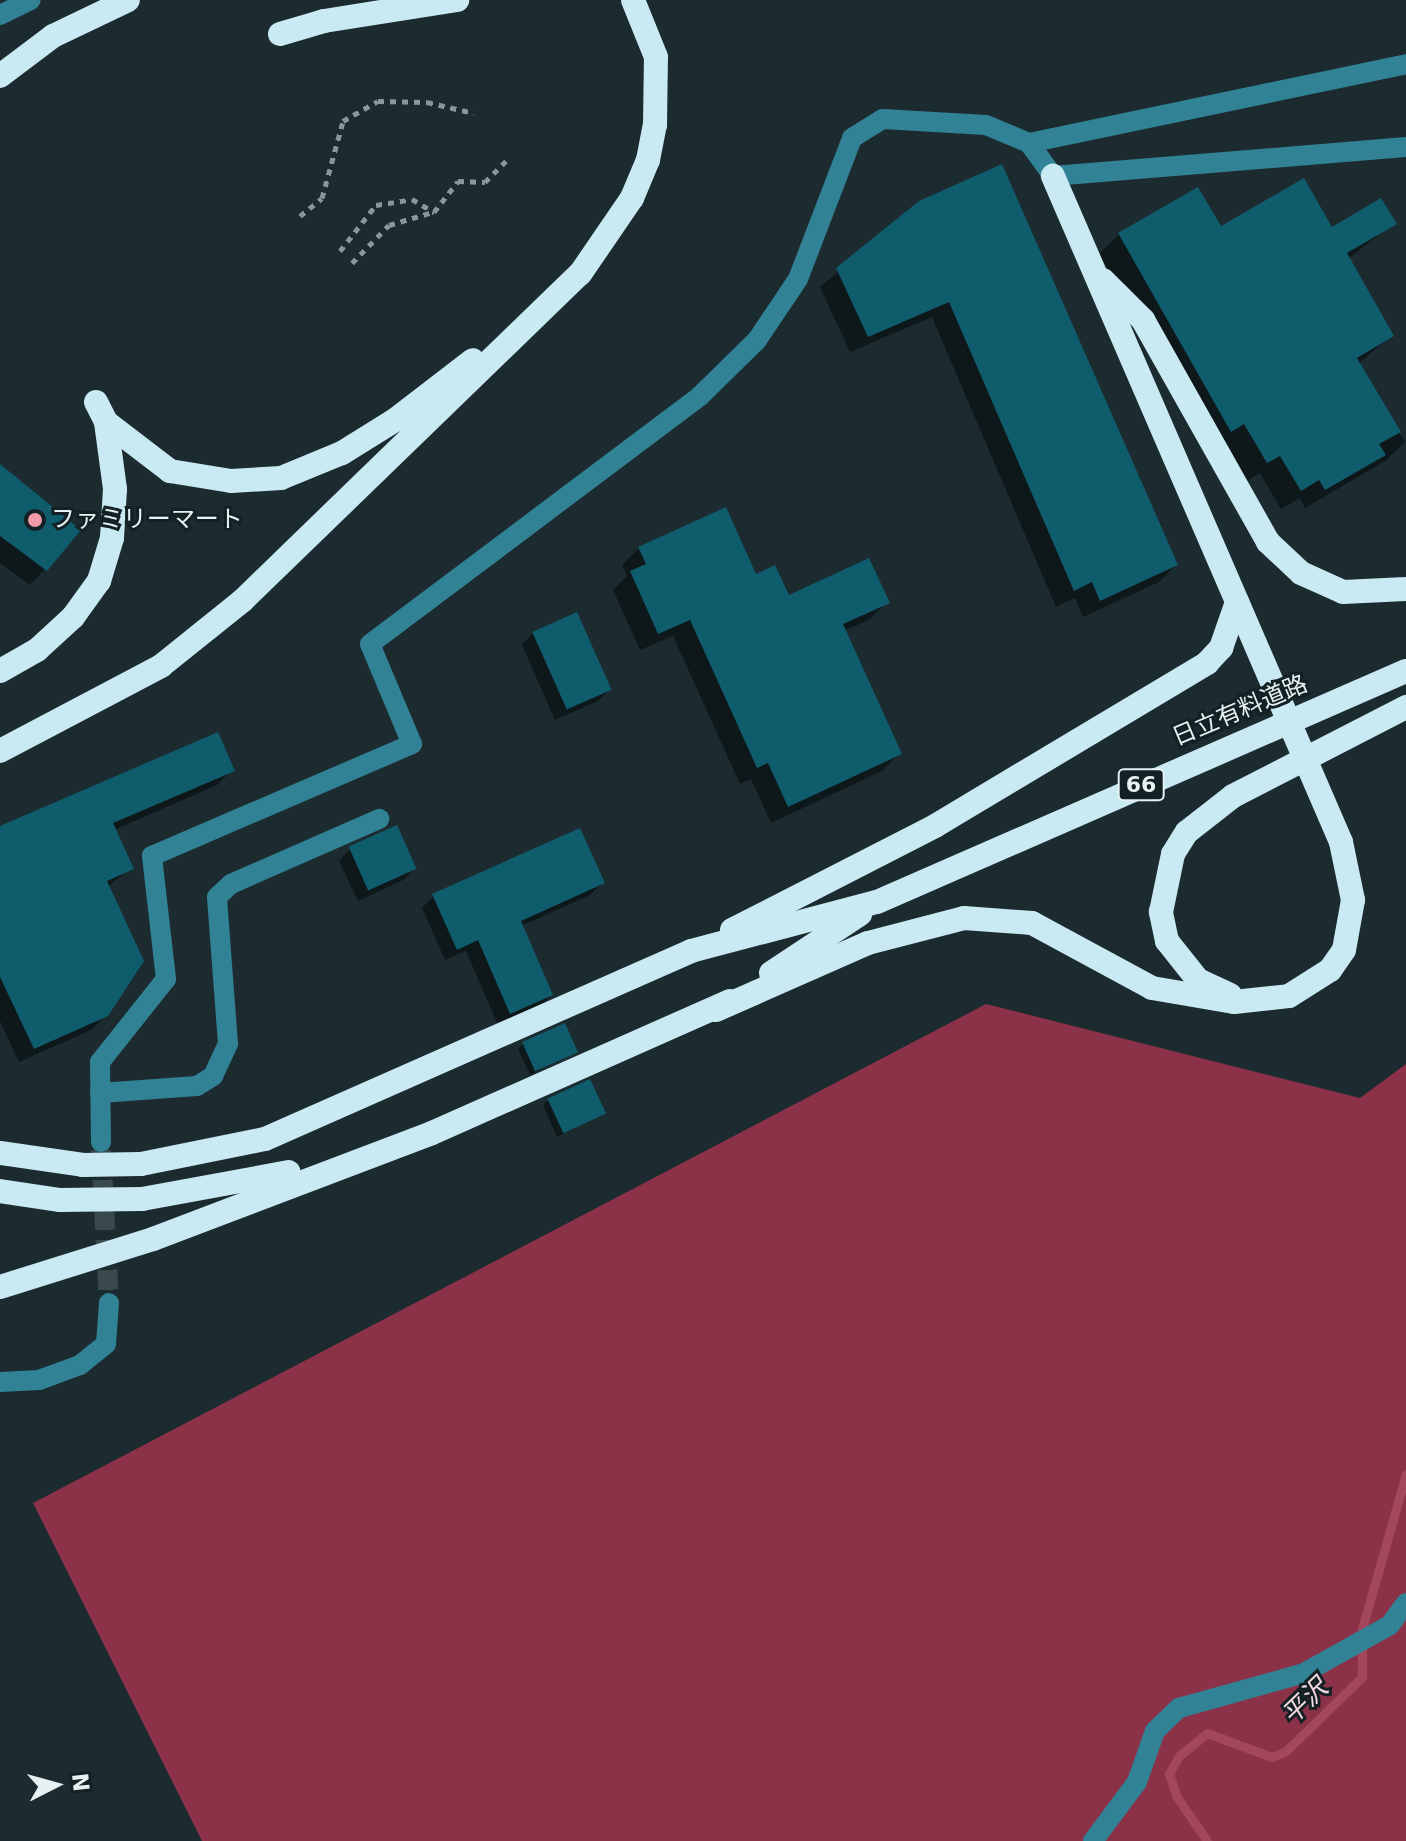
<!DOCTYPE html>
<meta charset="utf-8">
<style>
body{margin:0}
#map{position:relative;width:1406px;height:1841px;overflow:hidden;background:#1c2b2f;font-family:"DejaVu Sans","Noto Sans JP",sans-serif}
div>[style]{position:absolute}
.forest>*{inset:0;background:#8b3248}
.shadow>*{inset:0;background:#0007}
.stream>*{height:9px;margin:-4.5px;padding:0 4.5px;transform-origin:4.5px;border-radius:4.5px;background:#a3475c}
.building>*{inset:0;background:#0f5c6d;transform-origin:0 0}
.minor-tunnel>*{height:20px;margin-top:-10px;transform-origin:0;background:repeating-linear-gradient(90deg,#3a494c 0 20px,transparent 0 30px)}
.path>*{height:5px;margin-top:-2.5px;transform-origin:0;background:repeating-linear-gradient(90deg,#8a9698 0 6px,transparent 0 12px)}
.minor>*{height:20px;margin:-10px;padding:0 10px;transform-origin:10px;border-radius:10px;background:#318295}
.highway>*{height:24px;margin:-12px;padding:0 12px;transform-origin:12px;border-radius:12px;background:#c9eaf3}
.dots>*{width:22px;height:22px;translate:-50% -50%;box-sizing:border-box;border:4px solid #132125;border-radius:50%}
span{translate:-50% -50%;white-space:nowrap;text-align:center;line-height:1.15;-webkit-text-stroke:6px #132125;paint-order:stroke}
.shield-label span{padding:2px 6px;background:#132125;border:2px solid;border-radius:6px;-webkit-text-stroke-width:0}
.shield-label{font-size:22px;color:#e7f0f2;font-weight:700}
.poi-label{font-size:24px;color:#e7f0f2}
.left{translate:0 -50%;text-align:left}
.street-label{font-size:24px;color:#e7f0f2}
.water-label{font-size:26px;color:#f4d9dd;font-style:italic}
.north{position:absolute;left:16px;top:1745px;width:80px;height:80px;-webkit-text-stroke:6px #132125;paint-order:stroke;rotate:84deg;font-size:22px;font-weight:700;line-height:32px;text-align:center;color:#e7f0f2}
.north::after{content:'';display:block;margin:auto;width:28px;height:36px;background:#e7f0f2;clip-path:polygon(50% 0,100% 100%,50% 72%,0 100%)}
</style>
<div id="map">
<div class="forest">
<div style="clip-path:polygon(986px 1004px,1360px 1098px,1406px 1064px,1406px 1841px,202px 1841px,33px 1503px)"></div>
</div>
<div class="shadow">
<div style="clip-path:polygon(1197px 190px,1220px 229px,1331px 230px,1394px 223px,1348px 259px,1391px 336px,1358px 364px,1405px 442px,1385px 461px,1305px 508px,1300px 498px,1281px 509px,1260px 473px,1247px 481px,1211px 450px,1099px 254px,1119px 235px)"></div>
<div style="clip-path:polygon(920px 203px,1176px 565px,1159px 582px,1083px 617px,1075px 598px,1056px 607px,932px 317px,850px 352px,820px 287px)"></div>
<div style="clip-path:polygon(0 467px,45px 569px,30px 585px,0 563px)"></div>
<div style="clip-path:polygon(639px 548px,755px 577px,788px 597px,887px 602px,870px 619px,844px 631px,900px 753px,882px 771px,771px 823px,751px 779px,740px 784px,673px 636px,640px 650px,613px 590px,627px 576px,622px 565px)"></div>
<div style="clip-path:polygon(533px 633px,609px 690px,598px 701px,555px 720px,522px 645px)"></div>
<div style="clip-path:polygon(232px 770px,217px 785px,114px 830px,131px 868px,107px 887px,106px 1015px,91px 1030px,19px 1062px,0 1021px,0 829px)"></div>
<div style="clip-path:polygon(350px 849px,415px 869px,403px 880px,358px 901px,339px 861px)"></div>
<div style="clip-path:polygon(602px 883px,590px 895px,521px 926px,551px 995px,539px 1007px,498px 1025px,466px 951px,445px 960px,422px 908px,434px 896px)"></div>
<div style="clip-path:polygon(523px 1044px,576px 1051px,530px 1075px,518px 1049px)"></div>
<div style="clip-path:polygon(548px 1100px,603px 1114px,557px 1137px,543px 1105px)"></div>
</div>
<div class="stream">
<div style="left:1207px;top:1841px;width:53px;rotate:-124.3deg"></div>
<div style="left:1177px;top:1797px;width:24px;rotate:-109deg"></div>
<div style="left:1169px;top:1774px;width:21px;rotate:-61deg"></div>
<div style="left:1179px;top:1756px;width:36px;rotate:-39deg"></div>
<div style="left:1207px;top:1733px;width:69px;rotate:20.3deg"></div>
<div style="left:1272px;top:1757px;width:15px;rotate:-23deg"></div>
<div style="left:1286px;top:1751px;width:106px;rotate:-44.2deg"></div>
<div style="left:1362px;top:1677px;width:48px;rotate:-90deg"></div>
<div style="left:1362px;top:1629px;width:161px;rotate:-74.2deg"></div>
</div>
<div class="building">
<div style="clip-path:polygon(1002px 164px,1178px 565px,1100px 601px,1092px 582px,1074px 591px,949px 302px,868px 337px,836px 268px,919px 201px)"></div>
<div style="clip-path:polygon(1304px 178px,1332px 227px,1381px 198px,1397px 224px,1347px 253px,1394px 336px,1357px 358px,1401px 432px,1379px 444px,1386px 455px,1325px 490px,1319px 480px,1301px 491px,1280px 456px,1267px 463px,1244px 424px,1231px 432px,1118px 233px,1198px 187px,1221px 226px)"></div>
<div style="clip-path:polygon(0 464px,81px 530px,47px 571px,0 536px)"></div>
<div style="clip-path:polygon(726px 507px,756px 574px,775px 565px,789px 595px,869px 558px,890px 603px,843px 624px,902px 754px,788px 807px,768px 763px,757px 768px,690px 620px,658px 634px,630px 571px,646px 564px,638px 547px)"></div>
<div style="left:577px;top:612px;width:85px;height:49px;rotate:66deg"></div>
<div style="clip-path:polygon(218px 732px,235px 771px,113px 823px,134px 869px,107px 881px,144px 961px,108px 1016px,34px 1049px,0 977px,0 826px)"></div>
<div style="left:397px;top:825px;width:48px;height:53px;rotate:66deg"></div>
<div style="clip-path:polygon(580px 828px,605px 883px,521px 921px,553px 995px,510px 1014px,478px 940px,457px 950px,432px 894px)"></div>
<div style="left:565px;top:1023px;width:32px;height:47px;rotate:66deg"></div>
<div style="left:590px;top:1079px;width:38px;height:47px;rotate:65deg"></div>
</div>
<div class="minor-tunnel">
<div style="left:101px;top:1150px;width:153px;rotate:87deg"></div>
</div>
<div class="path">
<div style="left:300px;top:216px;width:28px;rotate:-39deg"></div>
<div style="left:322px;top:198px;width:80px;rotate:-74.7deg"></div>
<div style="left:343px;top:121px;width:40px;rotate:-29.7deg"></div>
<div style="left:378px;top:101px;width:49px;rotate:1.2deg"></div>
<div style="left:427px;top:102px;width:48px;rotate:13.2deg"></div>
<div style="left:340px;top:251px;width:58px;rotate:-52deg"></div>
<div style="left:376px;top:205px;width:36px;rotate:-9deg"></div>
<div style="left:412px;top:199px;width:26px;rotate:31deg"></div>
<div style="left:434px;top:212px;width:39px;rotate:-52deg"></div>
<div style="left:458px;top:181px;width:27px;rotate:2deg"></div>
<div style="left:485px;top:182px;width:31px;rotate:-45deg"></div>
<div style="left:352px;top:263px;width:53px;rotate:-45.8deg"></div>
<div style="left:389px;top:225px;width:46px;rotate:-16.5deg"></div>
</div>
<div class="minor">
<div style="left:0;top:15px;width:34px;rotate:-26deg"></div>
<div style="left:1029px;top:143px;width:385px;rotate:-11.8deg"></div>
<div style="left:100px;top:1093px;width:97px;rotate:-4.1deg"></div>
<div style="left:197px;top:1086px;width:19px;rotate:-32deg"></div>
<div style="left:213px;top:1076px;width:35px;rotate:-65deg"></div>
<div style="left:228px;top:1044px;width:147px;rotate:-94.3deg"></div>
<div style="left:217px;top:897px;width:19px;rotate:-43deg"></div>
<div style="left:231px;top:884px;width:162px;rotate:-23.7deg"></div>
<div style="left:101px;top:1142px;width:80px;rotate:-90.7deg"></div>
<div style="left:100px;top:1062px;width:106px;rotate:-51.5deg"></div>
<div style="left:166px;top:979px;width:124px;rotate:-96.5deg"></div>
<div style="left:152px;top:856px;width:283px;rotate:-23.3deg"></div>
<div style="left:412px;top:744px;width:108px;rotate:-112.8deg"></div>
<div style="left:370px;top:644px;width:413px;rotate:-36.9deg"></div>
<div style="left:700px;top:396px;width:80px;rotate:-44.5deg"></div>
<div style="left:757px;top:340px;width:73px;rotate:-56.1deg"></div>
<div style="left:798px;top:279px;width:151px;rotate:-69deg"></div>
<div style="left:852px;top:138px;width:36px;rotate:-32deg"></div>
<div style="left:883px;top:119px;width:103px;rotate:3.3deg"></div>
<div style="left:986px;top:125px;width:47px;rotate:22.7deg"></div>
<div style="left:1029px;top:143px;width:41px;rotate:54deg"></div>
<div style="left:1053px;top:176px;width:354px;rotate:-4.7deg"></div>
<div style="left:0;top:1382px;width:39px;rotate:-3deg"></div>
<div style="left:39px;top:1380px;width:44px;rotate:-20.1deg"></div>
<div style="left:80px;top:1365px;width:33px;rotate:-39deg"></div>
<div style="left:106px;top:1344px;width:41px;rotate:-85.8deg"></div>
<div style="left:1093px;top:1841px;width:74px;rotate:-53.3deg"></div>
<div style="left:1137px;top:1782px;width:54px;rotate:-70.6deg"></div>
<div style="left:1155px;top:1731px;width:33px;rotate:-44deg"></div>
<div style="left:1179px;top:1708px;width:130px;rotate:-15.6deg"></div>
<div style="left:1304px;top:1673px;width:98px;rotate:-29.2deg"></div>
<div style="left:1390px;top:1625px;width:27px;rotate:-54deg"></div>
</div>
<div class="highway">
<div style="left:280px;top:34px;width:46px;rotate:-16.5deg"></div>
<div style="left:324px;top:21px;width:135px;rotate:-9deg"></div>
<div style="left:0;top:76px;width:66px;rotate:-37deg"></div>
<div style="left:53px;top:36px;width:83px;rotate:-25.6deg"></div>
<div style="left:1103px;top:280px;width:57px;rotate:45deg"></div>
<div style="left:1143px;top:320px;width:255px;rotate:60.6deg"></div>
<div style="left:1268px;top:542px;width:45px;rotate:43.2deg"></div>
<div style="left:1301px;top:573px;width:46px;rotate:24.3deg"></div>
<div style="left:1343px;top:592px;width:63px;rotate:-2.7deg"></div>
<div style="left:96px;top:402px;width:22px;rotate:63deg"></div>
<div style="left:106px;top:422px;width:81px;rotate:37.4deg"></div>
<div style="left:170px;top:471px;width:62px;rotate:9.3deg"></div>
<div style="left:231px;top:481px;width:50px;rotate:-3.4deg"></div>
<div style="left:281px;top:478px;width:66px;rotate:-22.3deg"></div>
<div style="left:342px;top:453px;width:62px;rotate:-31.9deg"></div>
<div style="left:395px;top:420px;width:98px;rotate:-37.6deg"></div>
<div style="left:0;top:671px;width:43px;rotate:-29.6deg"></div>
<div style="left:37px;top:650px;width:49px;rotate:-42.5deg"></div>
<div style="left:73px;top:617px;width:44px;rotate:-54.2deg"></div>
<div style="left:99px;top:581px;width:45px;rotate:-73.2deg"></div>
<div style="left:112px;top:538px;width:49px;rotate:-86.5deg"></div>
<div style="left:115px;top:489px;width:68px;rotate:-97.7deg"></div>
<div style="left:0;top:751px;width:182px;rotate:-27.8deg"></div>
<div style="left:161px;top:666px;width:104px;rotate:-38.7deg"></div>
<div style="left:242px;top:601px;width:470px;rotate:-44.1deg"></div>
<div style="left:580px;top:274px;width:92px;rotate:-55.6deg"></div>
<div style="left:632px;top:198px;width:41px;rotate:-67.2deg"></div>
<div style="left:648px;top:160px;width:36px;rotate:-79deg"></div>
<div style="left:655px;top:125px;width:68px;rotate:-89.2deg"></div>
<div style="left:656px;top:57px;width:61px;rotate:-112deg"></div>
<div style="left:732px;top:930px;width:228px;rotate:-27.1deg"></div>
<div style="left:935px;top:826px;width:317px;rotate:-30.9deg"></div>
<div style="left:1207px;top:663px;width:21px;rotate:-47deg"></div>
<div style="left:1221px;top:648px;width:49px;rotate:-70.8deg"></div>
<div style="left:771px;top:973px;width:107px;rotate:-33.5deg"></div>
<div style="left:1230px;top:995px;width:35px;rotate:-155deg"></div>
<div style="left:1198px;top:980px;width:50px;rotate:-128.5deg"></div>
<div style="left:1167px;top:941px;width:30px;rotate:-102deg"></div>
<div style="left:1161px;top:912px;width:59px;rotate:-78.3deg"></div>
<div style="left:1173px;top:854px;width:26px;rotate:-58deg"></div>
<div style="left:1187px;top:832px;width:58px;rotate:-38deg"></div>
<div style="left:1233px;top:796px;width:195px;rotate:-27.2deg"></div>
<div style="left:716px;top:1010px;width:166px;rotate:-23.8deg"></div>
<div style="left:868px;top:943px;width:99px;rotate:-14.6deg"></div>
<div style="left:964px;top:918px;width:68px;rotate:4.2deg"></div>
<div style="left:1032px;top:923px;width:136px;rotate:28.4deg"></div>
<div style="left:1152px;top:988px;width:83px;rotate:9.7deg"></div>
<div style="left:1234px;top:1002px;width:55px;rotate:-6.2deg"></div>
<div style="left:1289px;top:996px;width:49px;rotate:-32.4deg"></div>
<div style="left:1330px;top:970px;width:24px;rotate:-55deg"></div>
<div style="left:1344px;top:950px;width:51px;rotate:-79.8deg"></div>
<div style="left:1353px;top:900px;width:59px;rotate:-101.7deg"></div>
<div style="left:1341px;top:842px;width:726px;rotate:-113.39deg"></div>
<div style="left:0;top:1153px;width:84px;rotate:8.2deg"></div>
<div style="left:83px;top:1165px;width:58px;rotate:-1deg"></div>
<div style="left:141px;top:1164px;width:126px;rotate:-11.4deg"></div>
<div style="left:265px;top:1139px;width:466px;rotate:-23.8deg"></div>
<div style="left:691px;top:951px;width:192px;rotate:-14.8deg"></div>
<div style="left:877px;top:902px;width:577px;rotate:-23.59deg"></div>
<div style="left:0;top:1191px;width:61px;rotate:8.5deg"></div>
<div style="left:60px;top:1200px;width:82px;rotate:-0.7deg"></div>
<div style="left:142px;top:1199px;width:149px;rotate:-10.4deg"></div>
<div style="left:0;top:1287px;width:160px;rotate:-17.4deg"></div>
<div style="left:153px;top:1239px;width:298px;rotate:-20.8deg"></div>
<div style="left:432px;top:1133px;width:326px;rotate:-23.9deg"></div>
</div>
<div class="dots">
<div style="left:35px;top:520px;background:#f39aaa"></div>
</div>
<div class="shield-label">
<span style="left:1141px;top:785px">66</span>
</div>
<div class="poi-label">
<span class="left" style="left:51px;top:520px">ファミリーマート</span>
</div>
<div class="street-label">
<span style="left:1240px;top:711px;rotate:-23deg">日立有料道路</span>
</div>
<div class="water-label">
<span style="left:1305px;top:1702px;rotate:-44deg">平沢</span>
</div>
<div class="north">N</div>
</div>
